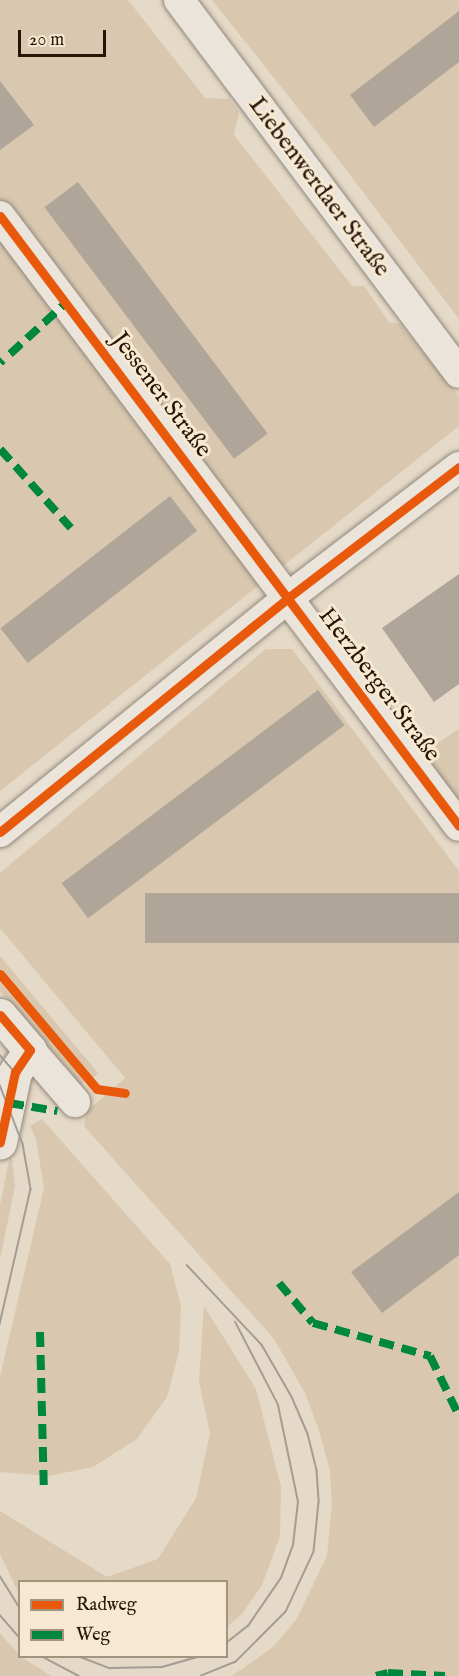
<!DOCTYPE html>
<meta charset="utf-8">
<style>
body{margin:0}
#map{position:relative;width:459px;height:1676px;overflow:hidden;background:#e5d9c7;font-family:"IM FELL English",serif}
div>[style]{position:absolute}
.green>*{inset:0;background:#d9c7af;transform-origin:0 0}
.building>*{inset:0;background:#afa598;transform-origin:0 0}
.roads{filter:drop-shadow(0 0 2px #91887c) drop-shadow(0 0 2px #91887c)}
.street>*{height:30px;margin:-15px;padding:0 15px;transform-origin:15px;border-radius:15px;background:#eae4db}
.secondary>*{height:33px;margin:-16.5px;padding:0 16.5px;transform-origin:16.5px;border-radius:16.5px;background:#eae4db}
.tram>*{height:1.5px;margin:-0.75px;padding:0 0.75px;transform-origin:0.75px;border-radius:0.75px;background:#a49d94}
.quiet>*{height:8px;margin-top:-4px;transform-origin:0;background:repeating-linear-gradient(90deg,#00873e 0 15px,transparent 0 23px)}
.cycleway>*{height:9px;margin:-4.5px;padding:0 4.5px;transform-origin:4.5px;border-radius:4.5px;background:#e8590c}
span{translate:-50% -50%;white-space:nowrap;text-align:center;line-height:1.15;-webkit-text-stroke:6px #f7e8d2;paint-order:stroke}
.street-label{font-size:24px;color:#261506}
.legend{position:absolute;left:18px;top:1580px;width:210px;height:78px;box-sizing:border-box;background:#f7e8d2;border:2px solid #a39480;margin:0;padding:8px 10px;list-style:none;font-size:18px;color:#261506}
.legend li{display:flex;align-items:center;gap:12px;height:30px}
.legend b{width:30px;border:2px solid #a39480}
.scale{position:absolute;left:18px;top:30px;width:88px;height:27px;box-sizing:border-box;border:3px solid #261506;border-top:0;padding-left:8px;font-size:18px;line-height:21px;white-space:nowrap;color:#261506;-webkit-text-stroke:4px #f7e8d2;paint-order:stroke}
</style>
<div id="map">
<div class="green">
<div style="clip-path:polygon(0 0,128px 0,205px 98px,229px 99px,239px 112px,234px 135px,352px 286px,364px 286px,389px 322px,400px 324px,459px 396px,459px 426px,0 791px)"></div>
<div style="clip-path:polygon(212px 0,459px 0,459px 319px,332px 151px)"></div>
<div style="clip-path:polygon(266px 649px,292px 649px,459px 871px,459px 1676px,232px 1676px,273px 1647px,296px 1620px,327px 1556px,332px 1504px,330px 1471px,319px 1430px,305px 1393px,274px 1339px,84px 1126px,87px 1111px,125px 1078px,0 928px,0 873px)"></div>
<div style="clip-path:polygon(459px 729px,459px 806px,420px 755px)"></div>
<div style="left:0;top:956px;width:153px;height:12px;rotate:50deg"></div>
<div style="clip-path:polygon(0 982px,84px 1081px,81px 1085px,0 991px)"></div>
<div style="clip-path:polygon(42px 1119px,170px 1264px,181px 1306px,179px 1352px,167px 1397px,137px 1439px,93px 1467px,48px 1476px,0 1472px,0 1377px,44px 1188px,36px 1139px,30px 1126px)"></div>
<div style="clip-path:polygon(11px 1151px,15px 1186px,0 1259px,0 1205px)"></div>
<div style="clip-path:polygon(204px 1306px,256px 1389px,281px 1487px,280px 1536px,262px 1585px,242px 1614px,227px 1627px,226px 1582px,20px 1582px,19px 1594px,0 1554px,0 1511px,107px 1577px,158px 1559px,196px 1498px,210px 1433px,199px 1382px)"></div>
<div style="clip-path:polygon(0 1633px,20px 1656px,51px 1676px,0 1676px)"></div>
</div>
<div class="building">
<div style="clip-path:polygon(459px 11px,459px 62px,374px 127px,350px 95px)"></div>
<div style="clip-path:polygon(0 81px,34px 125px,0 150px)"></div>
<div style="left:78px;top:182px;width:315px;height:42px;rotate:53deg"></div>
<div style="left:170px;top:496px;width:44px;height:215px;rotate:52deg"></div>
<div style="clip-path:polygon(459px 574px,459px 684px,434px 702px,382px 628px)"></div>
<div style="left:318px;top:690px;width:44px;height:321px;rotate:53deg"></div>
<div style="left:459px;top:893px;width:50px;height:314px;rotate:90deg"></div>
<div style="clip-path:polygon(459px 1192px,459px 1255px,382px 1313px,351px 1272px)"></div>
</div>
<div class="roads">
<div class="street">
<div style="left:179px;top:0;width:466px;rotate:53.1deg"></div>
<div style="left:0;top:216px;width:763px;rotate:53.04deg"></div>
<div style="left:0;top:832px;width:372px;rotate:-39.1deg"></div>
<div style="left:289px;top:597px;width:214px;rotate:-37.4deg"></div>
<div style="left:30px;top:1050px;width:69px;rotate:49.1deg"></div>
</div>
<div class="secondary">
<div style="left:0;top:1015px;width:46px;rotate:49.4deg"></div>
<div style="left:30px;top:1050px;width:27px;rotate:124deg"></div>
<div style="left:15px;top:1072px;width:72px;rotate:102.1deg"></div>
</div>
</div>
<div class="tram">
<div style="left:0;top:1055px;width:23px;rotate:49deg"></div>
<div style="left:0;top:1085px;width:63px;rotate:68.7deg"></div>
<div style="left:23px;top:1144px;width:46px;rotate:79.9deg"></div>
<div style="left:31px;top:1189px;width:139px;rotate:102.9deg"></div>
<div style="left:187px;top:1265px;width:110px;rotate:46.8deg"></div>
<div style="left:262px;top:1345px;width:60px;rotate:60deg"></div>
<div style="left:292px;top:1397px;width:40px;rotate:66.6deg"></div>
<div style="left:308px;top:1434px;width:38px;rotate:76deg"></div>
<div style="left:317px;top:1471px;width:31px;rotate:86deg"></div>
<div style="left:319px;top:1502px;width:50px;rotate:95.7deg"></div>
<div style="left:314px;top:1552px;width:66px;rotate:115deg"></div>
<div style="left:286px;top:1612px;width:71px;rotate:135deg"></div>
<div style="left:236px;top:1662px;width:37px;rotate:158deg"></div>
<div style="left:0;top:1576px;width:38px;rotate:58deg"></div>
<div style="left:0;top:1615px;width:30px;rotate:49deg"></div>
<div style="left:226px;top:1643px;width:28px;rotate:-38deg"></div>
<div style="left:248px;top:1626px;width:58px;rotate:-55.5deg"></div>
<div style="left:281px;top:1578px;width:35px;rotate:-70deg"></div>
<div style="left:293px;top:1545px;width:43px;rotate:-83.4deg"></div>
<div style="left:298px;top:1502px;width:99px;rotate:-101.7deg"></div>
<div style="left:278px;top:1405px;width:93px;rotate:-117.4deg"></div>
<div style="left:41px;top:1656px;width:43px;rotate:27.8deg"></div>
<div style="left:78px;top:1656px;width:34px;rotate:21deg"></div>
<div style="left:110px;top:1668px;width:52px;rotate:-1.1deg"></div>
<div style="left:162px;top:1667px;width:41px;rotate:-15.8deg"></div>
</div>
<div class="quiet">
<div style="left:10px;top:354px;width:77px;rotate:-42.4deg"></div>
<div style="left:0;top:363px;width:4px;rotate:-45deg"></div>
<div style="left:0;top:449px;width:106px;rotate:48.1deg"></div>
<div style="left:9px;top:1103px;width:49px;rotate:9.5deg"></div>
<div style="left:279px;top:1283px;width:52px;rotate:49.6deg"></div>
<div style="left:313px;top:1323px;width:122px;rotate:15.8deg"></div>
<div style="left:430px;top:1356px;width:67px;rotate:64.2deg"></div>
<div style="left:40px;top:1332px;width:160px;rotate:88.6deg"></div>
<div style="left:376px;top:1676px;width:12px;rotate:-14deg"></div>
<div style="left:388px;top:1673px;width:57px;rotate:3deg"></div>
</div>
<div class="cycleway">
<div style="left:0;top:216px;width:763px;rotate:53.04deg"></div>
<div style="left:0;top:832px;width:372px;rotate:-39.1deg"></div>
<div style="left:289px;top:597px;width:214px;rotate:-37.4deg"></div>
<div style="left:0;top:974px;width:150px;rotate:49.9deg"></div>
<div style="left:97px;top:1089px;width:28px;rotate:8deg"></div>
<div style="left:0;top:1015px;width:46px;rotate:49.4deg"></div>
<div style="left:30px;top:1050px;width:27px;rotate:124deg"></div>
<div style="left:15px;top:1072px;width:72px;rotate:102.1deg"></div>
</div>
<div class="street-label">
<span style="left:319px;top:187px;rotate:53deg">Liebenwerdaer Straße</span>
<span style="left:161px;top:395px;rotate:53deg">Jessener Straße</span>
<span style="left:379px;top:685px;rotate:53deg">Herzberger Straße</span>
</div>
<ul class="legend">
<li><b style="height:8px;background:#e8590c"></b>Radweg</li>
<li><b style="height:8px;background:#00873e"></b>Weg</li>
</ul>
<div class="scale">20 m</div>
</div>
